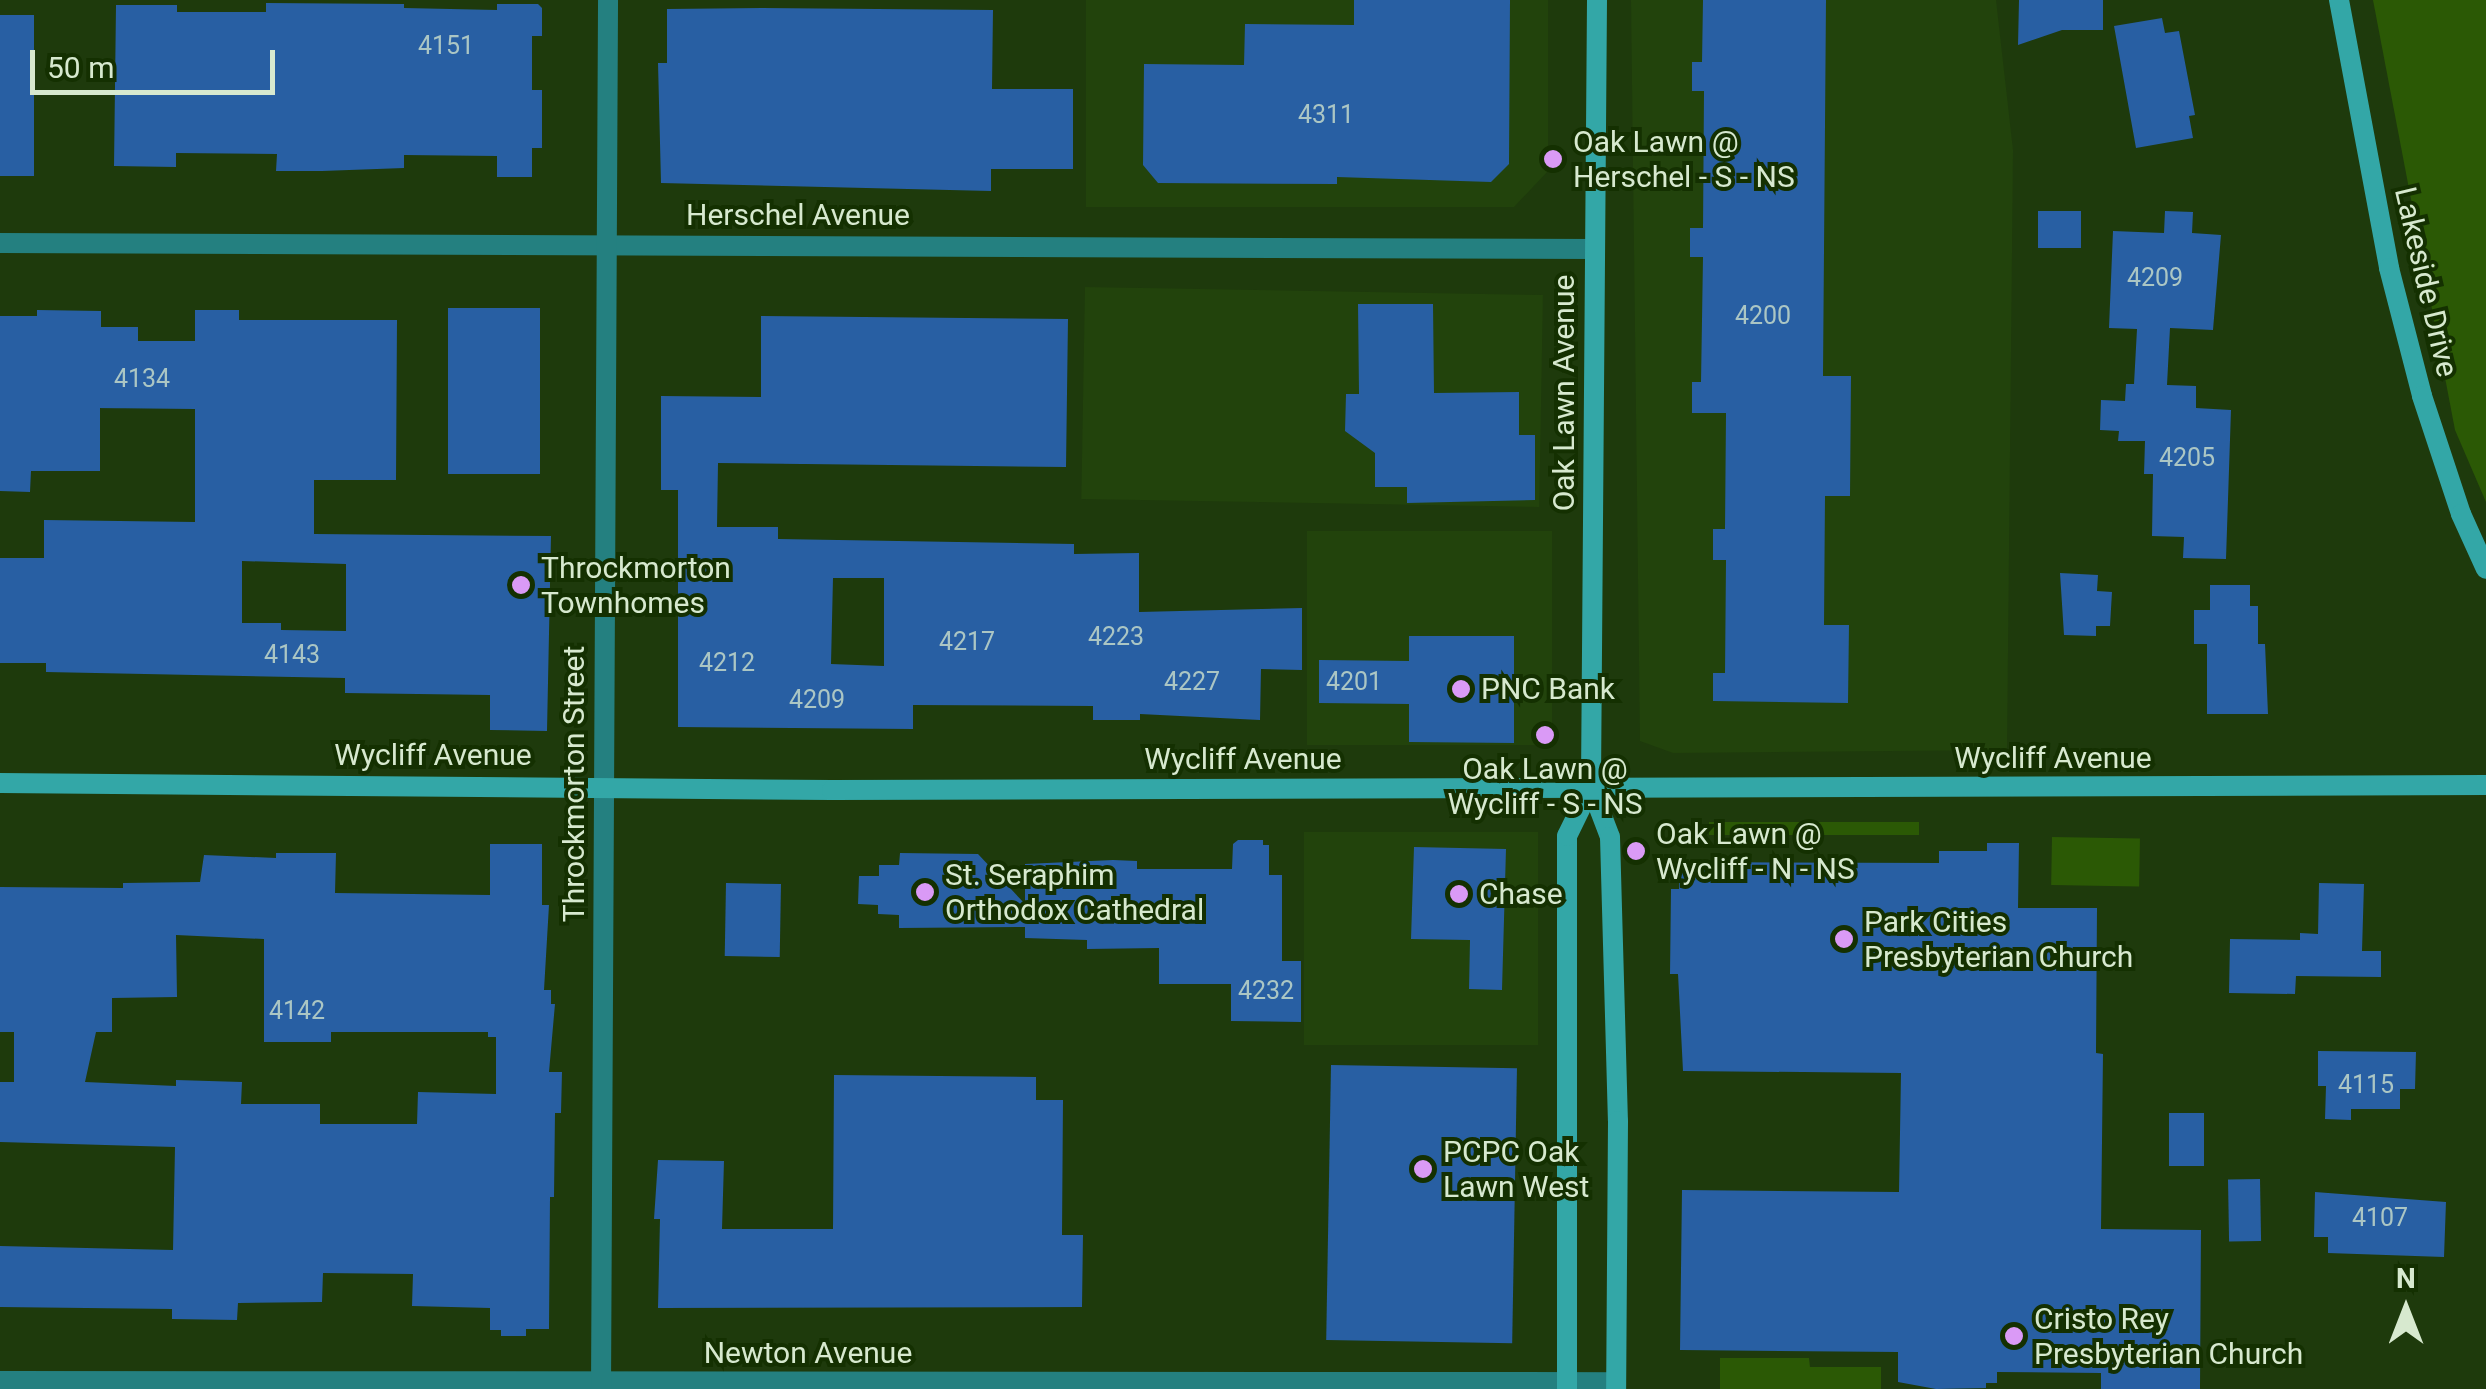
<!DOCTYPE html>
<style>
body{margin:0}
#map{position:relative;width:2486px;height:1389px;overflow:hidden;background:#1e3a0c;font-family:Roboto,sans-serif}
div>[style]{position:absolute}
.built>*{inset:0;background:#22430c;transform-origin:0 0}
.green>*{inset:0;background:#2b5905;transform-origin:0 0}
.building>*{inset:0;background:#285fa3;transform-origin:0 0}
.street>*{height:20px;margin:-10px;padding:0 10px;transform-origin:10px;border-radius:10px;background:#248080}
.secondary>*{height:20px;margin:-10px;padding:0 10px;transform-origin:10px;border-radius:10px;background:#33a7a7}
.dots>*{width:28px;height:28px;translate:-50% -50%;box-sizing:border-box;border:5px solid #143001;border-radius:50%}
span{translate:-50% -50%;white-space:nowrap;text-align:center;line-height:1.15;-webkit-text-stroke:8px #143001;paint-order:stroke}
.number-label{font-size:25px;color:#abc6c4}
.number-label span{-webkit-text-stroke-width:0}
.poi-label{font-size:30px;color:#d7e9cf}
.left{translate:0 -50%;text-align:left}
.street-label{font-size:30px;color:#d7e9cf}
.north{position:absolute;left:2356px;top:1259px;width:100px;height:100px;-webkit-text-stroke:8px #143001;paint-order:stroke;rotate:0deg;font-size:28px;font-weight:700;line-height:40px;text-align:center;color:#d7e9cf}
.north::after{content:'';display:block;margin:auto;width:35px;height:45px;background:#d7e9cf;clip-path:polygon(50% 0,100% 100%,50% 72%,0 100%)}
.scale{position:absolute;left:30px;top:50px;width:245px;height:45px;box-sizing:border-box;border:5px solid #d7e9cf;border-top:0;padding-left:12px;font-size:30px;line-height:35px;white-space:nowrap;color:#d7e9cf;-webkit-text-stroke:8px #143001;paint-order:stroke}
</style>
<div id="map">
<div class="built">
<div style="clip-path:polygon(1086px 0,1548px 0,1548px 171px,1514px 207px,1086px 207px)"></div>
<div style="clip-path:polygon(1631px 0,1996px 0,2013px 150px,2007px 750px,1673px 753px,1640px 741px)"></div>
<div style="left:1085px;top:287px;width:458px;height:212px;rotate:1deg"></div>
<div style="left:1307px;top:531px;width:245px;height:214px"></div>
<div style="left:1304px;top:832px;width:234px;height:213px"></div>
</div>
<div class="green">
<div style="clip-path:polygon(2373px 0,2486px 0,2486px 502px,2455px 430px)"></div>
<div style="left:1709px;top:822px;width:210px;height:13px"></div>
<div style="left:2052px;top:837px;width:88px;height:48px;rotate:1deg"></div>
<div style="clip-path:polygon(1720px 1358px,1809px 1358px,1810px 1367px,1881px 1367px,1881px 1389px,1720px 1389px)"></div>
</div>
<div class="building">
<div style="clip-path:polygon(1354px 0,1510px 0,1509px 164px,1491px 182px,1337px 177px,1337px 184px,1158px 183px,1143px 165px,1144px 64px,1244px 65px,1245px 24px,1354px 25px)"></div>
<div style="clip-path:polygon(1703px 0,1826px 0,1823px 376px,1851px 376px,1850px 496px,1825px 496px,1824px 625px,1849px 625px,1848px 703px,1713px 701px,1713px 673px,1725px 673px,1726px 560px,1713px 560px,1713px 529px,1725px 529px,1726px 413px,1692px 413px,1692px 382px,1701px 382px,1703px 257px,1690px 257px,1690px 228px,1703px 228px,1704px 91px,1692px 91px,1692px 62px,1702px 62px)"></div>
<div style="clip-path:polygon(2019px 0,2103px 0,2103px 30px,2062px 30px,2018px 45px)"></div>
<div style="clip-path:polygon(266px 3px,404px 4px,404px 8px,497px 10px,497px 4px,538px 4px,542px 8px,542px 36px,532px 36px,532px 90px,542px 90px,542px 148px,532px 148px,532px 177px,497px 177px,497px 156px,404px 155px,404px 168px,322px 171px,276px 171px,277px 154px,176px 153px,176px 167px,114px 166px,116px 5px,177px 5px,177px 12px,266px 12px)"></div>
<div style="clip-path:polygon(762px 8px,993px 10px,992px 89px,1073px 89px,1073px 169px,991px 169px,991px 191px,661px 183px,658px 63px,667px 63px,667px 9px)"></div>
<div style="left:0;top:15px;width:34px;height:161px"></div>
<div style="clip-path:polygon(2162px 18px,2165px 33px,2179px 31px,2195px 115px,2189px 116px,2193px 138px,2136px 148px,2114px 26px)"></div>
<div style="left:2081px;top:211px;width:37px;height:43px;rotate:90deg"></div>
<div style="clip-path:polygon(2165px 211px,2193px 212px,2192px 233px,2221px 235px,2213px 330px,2170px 328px,2167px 385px,2196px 386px,2196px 408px,2231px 410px,2226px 559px,2183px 558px,2184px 537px,2152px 536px,2153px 474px,2144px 474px,2145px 441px,2118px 441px,2119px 431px,2100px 430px,2101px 400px,2125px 401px,2126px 384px,2134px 384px,2137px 329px,2109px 328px,2113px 231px,2164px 233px)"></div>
<div style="clip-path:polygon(1358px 304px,1433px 304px,1434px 393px,1519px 392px,1519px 435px,1535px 435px,1535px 500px,1407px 503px,1407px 487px,1375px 487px,1375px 453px,1345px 431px,1346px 394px,1359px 394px)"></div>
<div style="left:448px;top:308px;width:92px;height:166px"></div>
<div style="clip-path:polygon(evenodd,37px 310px,101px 311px,101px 327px,138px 327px,138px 341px,195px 341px,195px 310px,239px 310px,239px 320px,397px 320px,396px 480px,314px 480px,314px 534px,551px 536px,547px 731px,490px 730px,490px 695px,345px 693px,345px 678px,46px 672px,46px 663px,0 663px,0 558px,44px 558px,44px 520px,195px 522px,195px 409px,100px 408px,100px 471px,31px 471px,30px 492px,0 491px,0 316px,37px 316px,37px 310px,242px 561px,346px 564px,346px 631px,281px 630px,281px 623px,242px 623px,242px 561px)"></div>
<div style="clip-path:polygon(evenodd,761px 316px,1068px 319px,1066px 467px,718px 463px,717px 527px,778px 527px,778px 539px,1074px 544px,1074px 554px,1139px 553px,1139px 612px,1302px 608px,1302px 670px,1261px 669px,1260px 720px,1140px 714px,1140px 720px,1093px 720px,1093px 706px,913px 705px,913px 729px,678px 727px,678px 490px,661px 490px,661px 396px,761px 397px,761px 316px,833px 578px,884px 578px,884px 666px,831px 664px,833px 578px)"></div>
<div style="clip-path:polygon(2060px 573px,2098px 575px,2097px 591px,2112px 592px,2110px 626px,2096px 626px,2096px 636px,2064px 635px)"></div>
<div style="clip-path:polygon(2210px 585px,2250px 585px,2250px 606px,2258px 606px,2258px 644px,2265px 644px,2268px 714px,2207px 714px,2207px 644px,2194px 644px,2194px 610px,2210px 610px)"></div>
<div style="clip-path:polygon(1409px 636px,1514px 636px,1514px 743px,1409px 742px,1409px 704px,1319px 703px,1319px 660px,1409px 661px)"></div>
<div style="clip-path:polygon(1238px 840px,1263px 840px,1263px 845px,1269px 845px,1269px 875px,1282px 875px,1282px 961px,1301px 961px,1301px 1022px,1231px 1021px,1231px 984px,1159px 984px,1159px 948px,1087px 949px,1087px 940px,1025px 938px,1025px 927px,899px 928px,899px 915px,878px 914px,878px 905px,858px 904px,859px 876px,879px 876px,879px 865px,899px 865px,900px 853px,978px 854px,1025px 904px,1025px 864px,1113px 860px,1137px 861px,1137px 869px,1232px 869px,1233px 844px)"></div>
<div style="clip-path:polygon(1987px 843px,2019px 843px,2018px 908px,2097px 908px,2096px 1053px,2103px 1054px,2101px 1229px,2201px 1230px,2200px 1389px,2101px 1389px,2101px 1373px,1997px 1372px,1997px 1383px,1986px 1383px,1986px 1388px,1936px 1389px,1898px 1382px,1898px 1352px,1680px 1350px,1682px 1190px,1899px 1192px,1901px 1073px,1683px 1071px,1678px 974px,1670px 974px,1671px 889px,1679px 889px,1679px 862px,1939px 863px,1939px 851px,1987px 851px)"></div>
<div style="clip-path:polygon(evenodd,490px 844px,542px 844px,542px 905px,549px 905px,544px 990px,551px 990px,551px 1004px,555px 1004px,549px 1072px,562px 1072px,561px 1113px,555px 1113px,554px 1197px,550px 1197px,549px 1329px,526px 1329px,526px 1336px,501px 1336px,501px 1330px,490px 1330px,490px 1308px,412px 1306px,413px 1274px,323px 1273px,322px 1302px,238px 1303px,237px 1320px,172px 1319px,172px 1309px,0 1307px,0 1246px,173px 1250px,175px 1147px,0 1142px,0 1082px,14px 1082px,14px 1032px,0 1032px,0 887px,123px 888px,123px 883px,200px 882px,204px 855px,276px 858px,276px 853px,336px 853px,335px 893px,490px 895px,490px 844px,176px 935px,264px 939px,264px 1042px,331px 1042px,331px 1032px,488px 1032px,488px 1037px,496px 1037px,496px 1094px,418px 1092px,417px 1124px,320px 1124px,320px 1104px,241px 1104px,242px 1082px,176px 1080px,176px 1086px,85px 1082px,96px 1032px,112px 1032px,112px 998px,177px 997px,176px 935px)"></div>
<div style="clip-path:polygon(1414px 847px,1506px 849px,1502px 990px,1469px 989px,1470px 940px,1411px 939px)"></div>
<div style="left:726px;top:883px;width:55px;height:73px;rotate:1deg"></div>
<div style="clip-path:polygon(2319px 883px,2364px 884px,2362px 951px,2381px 951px,2381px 977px,2296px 976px,2295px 994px,2229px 993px,2230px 939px,2300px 940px,2300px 933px,2318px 934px)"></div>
<div style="clip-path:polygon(2318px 1051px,2416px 1052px,2415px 1089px,2400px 1089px,2400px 1109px,2351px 1109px,2351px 1120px,2325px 1119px,2326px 1086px,2318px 1086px)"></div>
<div style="left:1331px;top:1065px;width:186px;height:275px;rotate:1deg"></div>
<div style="clip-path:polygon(834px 1075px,1036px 1077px,1036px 1100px,1063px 1100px,1062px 1235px,1083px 1235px,1082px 1307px,658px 1308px,660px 1219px,654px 1219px,658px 1160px,724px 1161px,722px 1229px,833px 1229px)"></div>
<div style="left:2169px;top:1113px;width:35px;height:53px"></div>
<div style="left:2260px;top:1179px;width:62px;height:32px;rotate:89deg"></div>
<div style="clip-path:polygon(2315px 1192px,2446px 1202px,2444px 1257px,2328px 1253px,2328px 1237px,2314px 1237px)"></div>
</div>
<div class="street">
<div style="left:0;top:243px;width:1595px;rotate:0.22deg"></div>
<div style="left:0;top:1381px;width:1616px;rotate:0.04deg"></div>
<div style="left:601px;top:1389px;width:1389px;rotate:-89.71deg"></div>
</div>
<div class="secondary">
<div style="left:1597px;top:0;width:787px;rotate:90.44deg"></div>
<div style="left:1591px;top:787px;width:53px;rotate:69.2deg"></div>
<div style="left:1610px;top:837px;width:284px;rotate:88.4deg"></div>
<div style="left:1618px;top:1121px;width:268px;rotate:90.4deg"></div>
<div style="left:2339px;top:0;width:273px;rotate:79.4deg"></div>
<div style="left:2389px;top:268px;width:132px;rotate:75.5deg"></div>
<div style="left:2422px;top:396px;width:124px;rotate:71.7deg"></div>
<div style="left:2461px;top:514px;width:60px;rotate:65.6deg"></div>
<div style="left:0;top:783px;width:832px;rotate:0.48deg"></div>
<div style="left:832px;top:790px;width:1654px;rotate:-0.17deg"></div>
<div style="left:1567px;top:1389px;width:553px;rotate:-90deg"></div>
<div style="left:1567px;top:836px;width:55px;rotate:-63.9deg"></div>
</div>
<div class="dots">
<div style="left:1553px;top:159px;background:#da9af6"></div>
<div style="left:521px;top:585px;background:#da9af6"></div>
<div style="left:1461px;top:689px;background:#da9af6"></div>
<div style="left:1545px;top:735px;background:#da9af6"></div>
<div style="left:1636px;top:851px;background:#da9af6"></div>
<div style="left:925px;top:892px;background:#da9af6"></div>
<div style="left:1459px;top:894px;background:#da9af6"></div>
<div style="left:1844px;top:939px;background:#da9af6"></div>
<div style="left:1423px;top:1169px;background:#da9af6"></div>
<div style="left:2014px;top:1336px;background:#da9af6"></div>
</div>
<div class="number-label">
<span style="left:446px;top:46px">4151</span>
<span style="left:1326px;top:115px">4311</span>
<span style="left:2155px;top:278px">4209</span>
<span style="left:1763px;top:316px">4200</span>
<span style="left:142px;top:379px">4134</span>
<span style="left:2187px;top:458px">4205</span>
<span style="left:1116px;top:637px">4223</span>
<span style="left:967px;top:642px">4217</span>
<span style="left:292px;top:655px">4143</span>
<span style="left:727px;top:663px">4212</span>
<span style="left:1192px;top:682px">4227</span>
<span style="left:1354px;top:682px">4201</span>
<span style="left:817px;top:700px">4209</span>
<span style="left:1266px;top:991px">4232</span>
<span style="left:297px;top:1011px">4142</span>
<span style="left:2366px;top:1085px">4115</span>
<span style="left:2380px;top:1218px">4107</span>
</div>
<div class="poi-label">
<span class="left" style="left:1573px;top:159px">Oak Lawn @<br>Herschel - S - NS</span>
<span class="left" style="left:541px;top:585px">Throckmorton<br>Townhomes</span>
<span class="left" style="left:1481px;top:689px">PNC Bank</span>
<span style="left:1545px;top:786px">Oak Lawn @<br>Wycliff - S - NS</span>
<span class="left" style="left:1656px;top:851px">Oak Lawn @<br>Wycliff - N - NS</span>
<span class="left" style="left:945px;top:892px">St. Seraphim<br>Orthodox Cathedral</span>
<span class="left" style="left:1479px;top:894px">Chase</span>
<span class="left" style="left:1864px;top:939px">Park Cities<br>Presbyterian Church</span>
<span class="left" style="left:1443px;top:1169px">PCPC Oak<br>Lawn West</span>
<span class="left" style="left:2034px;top:1336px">Cristo Rey<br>Presbyterian Church</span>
</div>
<div class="street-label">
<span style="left:798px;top:215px">Herschel Avenue</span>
<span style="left:2426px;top:282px;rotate:77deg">Lakeside Drive</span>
<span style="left:1564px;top:393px;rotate:-90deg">Oak Lawn Avenue</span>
<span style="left:433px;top:755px">Wycliff Avenue</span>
<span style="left:2053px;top:758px">Wycliff Avenue</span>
<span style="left:1243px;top:759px">Wycliff Avenue</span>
<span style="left:574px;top:784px;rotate:-90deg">Throckmorton Street</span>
<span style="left:808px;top:1353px">Newton Avenue</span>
</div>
<div class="north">N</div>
<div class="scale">50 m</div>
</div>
